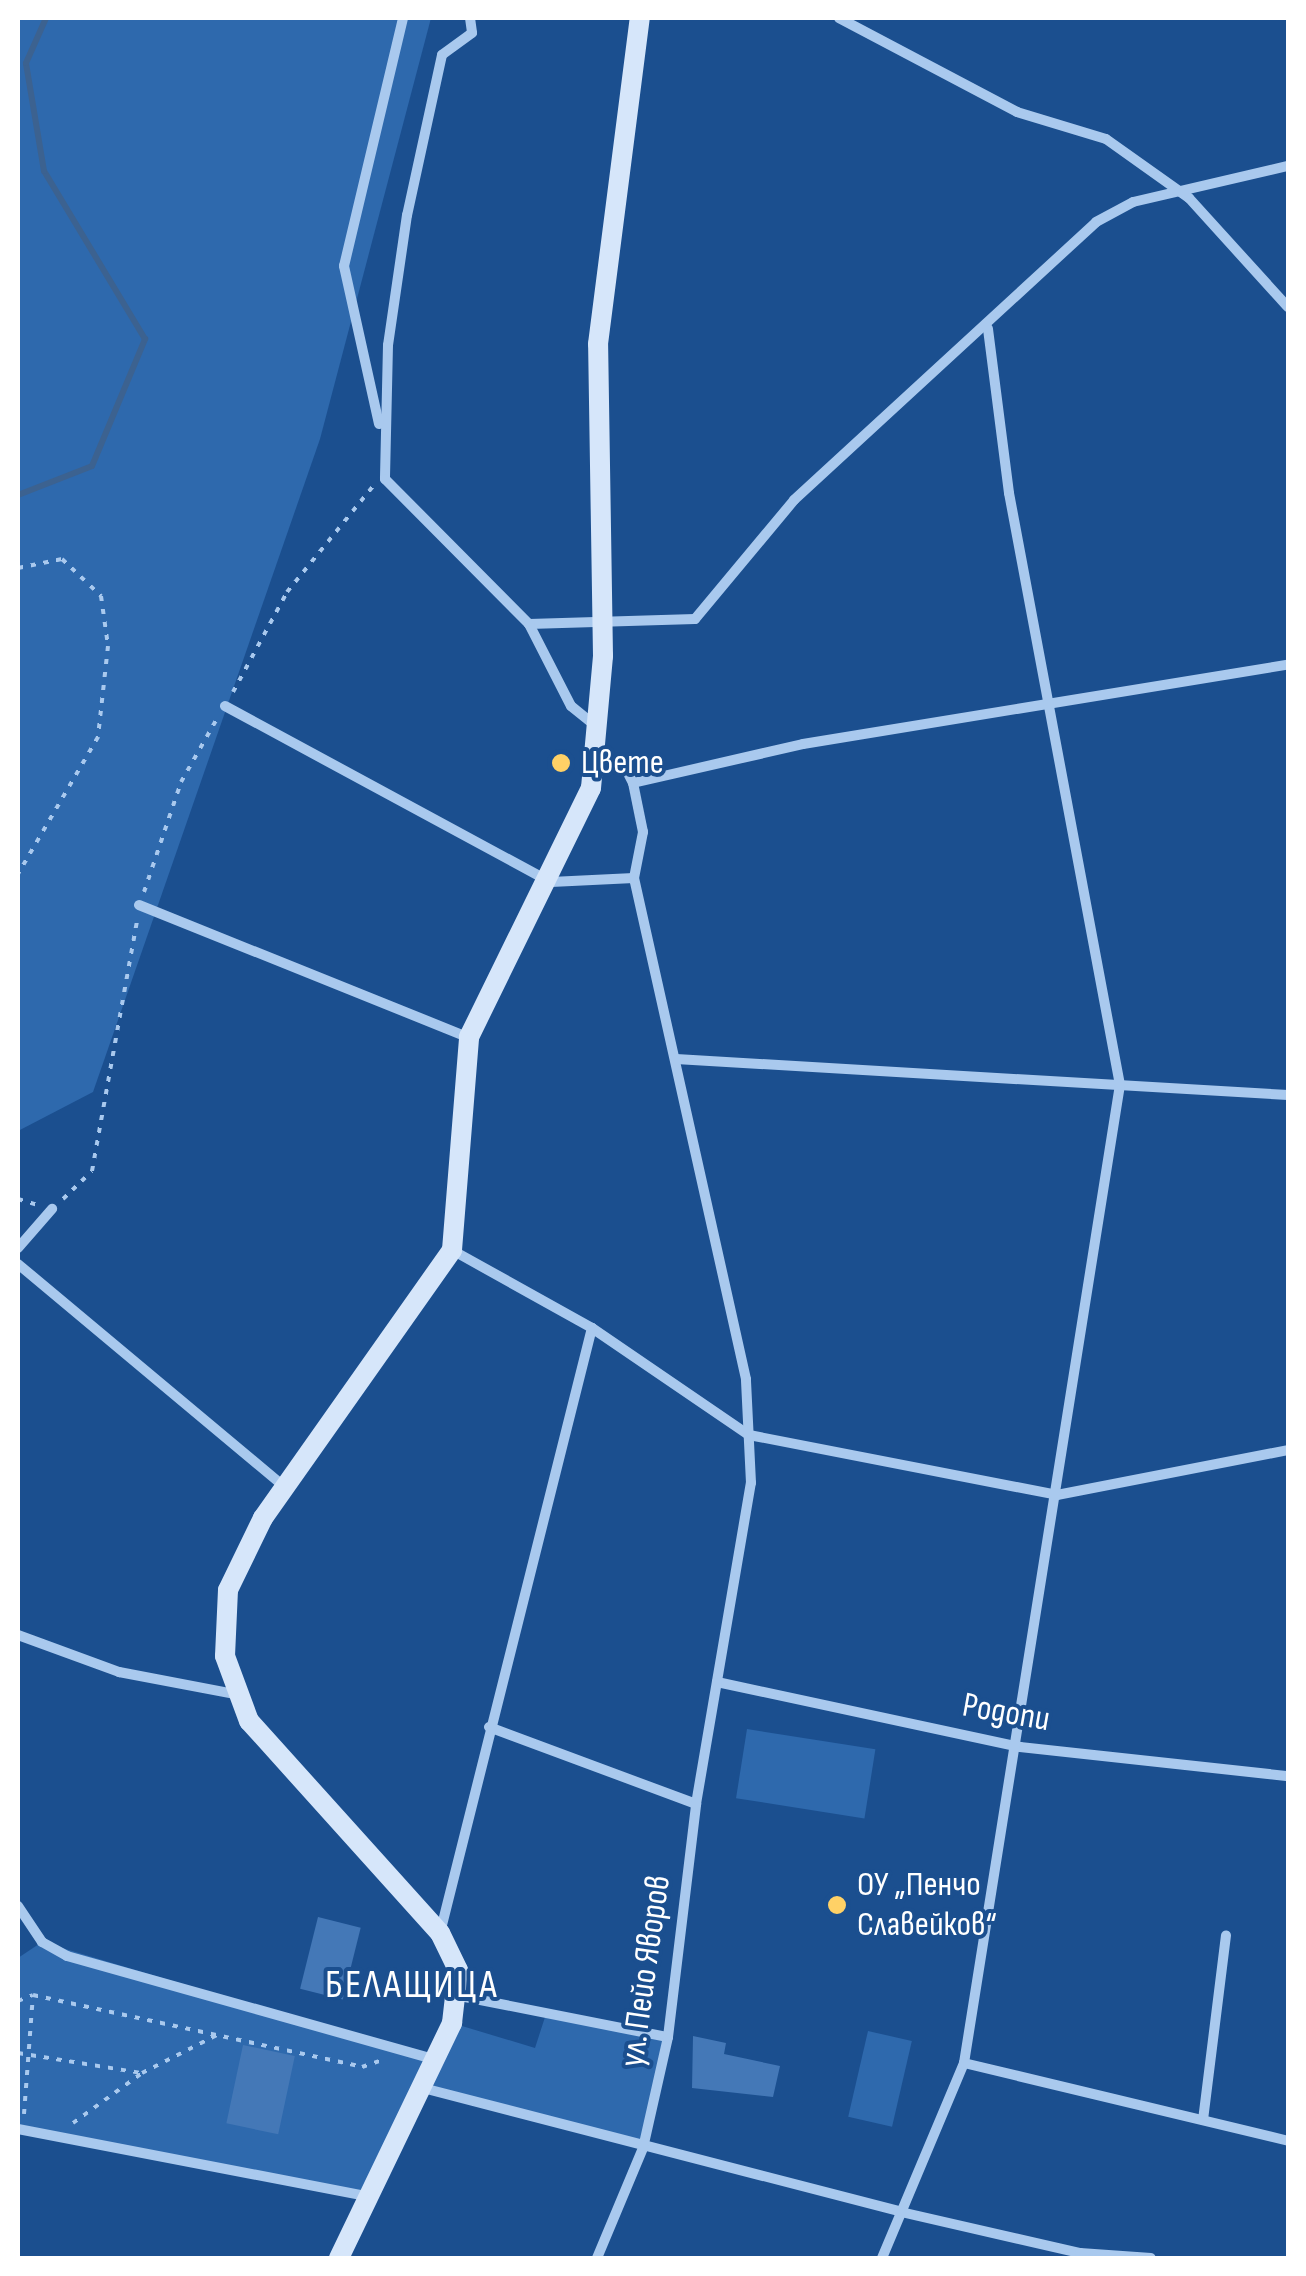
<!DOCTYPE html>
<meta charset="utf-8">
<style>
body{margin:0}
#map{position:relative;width:1306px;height:2276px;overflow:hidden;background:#1b4f8f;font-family:"Sofia Sans Condensed",sans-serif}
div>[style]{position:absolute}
.green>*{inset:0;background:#2e69ad;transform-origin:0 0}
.stream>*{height:6px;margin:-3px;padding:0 3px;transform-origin:3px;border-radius:3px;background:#3c6290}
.building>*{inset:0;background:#4478b7;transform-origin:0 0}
.path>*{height:4px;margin-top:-2px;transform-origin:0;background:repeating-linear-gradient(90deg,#a9c9ee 0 5px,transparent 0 13px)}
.street>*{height:10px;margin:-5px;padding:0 5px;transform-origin:5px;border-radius:5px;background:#a9c9ee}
.secondary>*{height:20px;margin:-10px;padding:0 10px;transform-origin:10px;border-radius:10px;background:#d6e6fa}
.dots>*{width:28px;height:28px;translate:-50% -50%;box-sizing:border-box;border:5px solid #1b4f8f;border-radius:50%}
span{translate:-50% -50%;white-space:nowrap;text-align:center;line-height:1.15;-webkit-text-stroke:8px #1b4f8f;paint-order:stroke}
.poi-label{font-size:35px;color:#fff}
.left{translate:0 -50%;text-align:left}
.street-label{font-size:35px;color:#fff}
.quarter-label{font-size:40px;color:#fff;letter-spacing:2.5px}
.frame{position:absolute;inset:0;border:20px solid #fff;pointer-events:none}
</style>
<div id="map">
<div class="green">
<div style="clip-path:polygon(18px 18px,431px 18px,320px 439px,93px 1092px,18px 1131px)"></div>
<div style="left:747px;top:1729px;width:130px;height:70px;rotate:9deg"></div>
<div style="clip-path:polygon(42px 1942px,433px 2059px,452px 2023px,535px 2048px,546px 2014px,668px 2037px,643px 2148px,419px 2086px,367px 2196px,18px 2129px,18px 1958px)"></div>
<div style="left:868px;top:2031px;width:45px;height:88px;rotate:13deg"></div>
</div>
<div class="stream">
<div style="left:18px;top:495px;width:79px;rotate:-21.4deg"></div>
<div style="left:92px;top:466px;width:138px;rotate:-67.3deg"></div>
<div style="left:145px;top:339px;width:196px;rotate:-121deg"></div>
<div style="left:44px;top:171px;width:109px;rotate:-99.5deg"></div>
<div style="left:26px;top:63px;width:49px;rotate:-66deg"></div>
</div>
<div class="building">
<div style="left:318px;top:1917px;width:44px;height:74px;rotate:14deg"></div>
<div style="clip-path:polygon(693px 2036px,726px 2043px,724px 2054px,780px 2066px,773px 2097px,692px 2088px)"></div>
<div style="left:243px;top:2045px;width:53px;height:80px;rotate:12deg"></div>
</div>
<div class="path">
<div style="left:18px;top:568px;width:45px;rotate:-11.6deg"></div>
<div style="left:62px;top:559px;width:54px;rotate:43.5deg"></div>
<div style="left:101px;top:596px;width:50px;rotate:82deg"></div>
<div style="left:108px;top:646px;width:92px;rotate:96.3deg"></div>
<div style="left:98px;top:737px;width:159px;rotate:120.3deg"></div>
<div style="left:233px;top:692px;width:114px;rotate:-61.6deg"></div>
<div style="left:287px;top:592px;width:136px;rotate:-50.9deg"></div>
<div style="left:144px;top:892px;width:116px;rotate:-71.4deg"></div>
<div style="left:181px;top:782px;width:75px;rotate:-60.4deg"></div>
<div style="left:18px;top:1199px;width:21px;rotate:17deg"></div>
<div style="left:63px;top:1199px;width:40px;rotate:-44deg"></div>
<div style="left:92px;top:1171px;width:255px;rotate:-79.8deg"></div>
<div style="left:18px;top:2001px;width:16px;rotate:-22deg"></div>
<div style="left:33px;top:1995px;width:337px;rotate:12.3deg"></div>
<div style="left:362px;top:2067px;width:21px;rotate:-19deg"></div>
<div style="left:18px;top:2053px;width:126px;rotate:9.2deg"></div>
<div style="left:142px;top:2073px;width:84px;rotate:-26.9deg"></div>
<div style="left:24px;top:2114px;width:119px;rotate:-85.7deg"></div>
<div style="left:73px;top:2123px;width:85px;rotate:-35.9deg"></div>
</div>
<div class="street">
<div style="left:470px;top:18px;width:15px;rotate:82deg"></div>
<div style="left:472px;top:33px;width:37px;rotate:144deg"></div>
<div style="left:442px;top:55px;width:164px;rotate:102.3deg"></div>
<div style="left:407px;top:215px;width:131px;rotate:98.3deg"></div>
<div style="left:388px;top:345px;width:134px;rotate:91.3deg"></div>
<div style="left:385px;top:479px;width:204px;rotate:45.2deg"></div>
<div style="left:529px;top:624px;width:166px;rotate:-1.7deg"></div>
<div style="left:695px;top:619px;width:155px;rotate:-50.2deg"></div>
<div style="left:794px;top:500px;width:410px;rotate:-42.6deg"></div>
<div style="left:1096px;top:222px;width:42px;rotate:-28.4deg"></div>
<div style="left:1133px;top:202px;width:159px;rotate:-13.1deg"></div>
<div style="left:839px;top:18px;width:201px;rotate:27.8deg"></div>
<div style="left:1017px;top:112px;width:93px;rotate:16.9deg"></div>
<div style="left:1106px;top:139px;width:102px;rotate:35.4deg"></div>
<div style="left:1189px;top:198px;width:147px;rotate:47.8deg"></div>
<div style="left:379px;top:424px;width:162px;rotate:-102.5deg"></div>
<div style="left:344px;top:266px;width:255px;rotate:-76.6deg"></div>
<div style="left:529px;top:624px;width:92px;rotate:62.9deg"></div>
<div style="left:571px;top:706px;width:32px;rotate:39deg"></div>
<div style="left:225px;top:706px;width:370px;rotate:28.4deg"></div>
<div style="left:551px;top:882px;width:83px;rotate:-2.8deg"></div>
<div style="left:634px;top:878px;width:47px;rotate:-78.9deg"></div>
<div style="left:643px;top:832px;width:50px;rotate:-101.5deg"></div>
<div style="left:633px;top:783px;width:20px;rotate:-117deg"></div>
<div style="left:624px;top:765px;width:27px;rotate:-156deg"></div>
<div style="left:633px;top:783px;width:174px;rotate:-12.9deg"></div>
<div style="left:803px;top:744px;width:491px;rotate:-9.3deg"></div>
<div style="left:139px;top:905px;width:354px;rotate:21.9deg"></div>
<div style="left:676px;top:1059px;width:613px;rotate:3.37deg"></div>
<div style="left:18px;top:1248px;width:52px;rotate:-48.9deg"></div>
<div style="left:452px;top:1250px;width:160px;rotate:29.1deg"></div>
<div style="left:592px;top:1328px;width:190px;rotate:34.3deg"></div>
<div style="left:749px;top:1435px;width:314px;rotate:11deg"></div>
<div style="left:1057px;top:1495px;width:235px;rotate:-11deg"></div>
<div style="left:18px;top:1264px;width:348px;rotate:39.9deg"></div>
<div style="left:18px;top:1635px;width:108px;rotate:20.1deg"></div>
<div style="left:119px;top:1672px;width:117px;rotate:10.8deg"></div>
<div style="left:717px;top:1682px;width:310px;rotate:12.1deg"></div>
<div style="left:1020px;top:1747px;width:270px;rotate:6.2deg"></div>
<div style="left:489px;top:1727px;width:221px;rotate:20.4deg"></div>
<div style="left:18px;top:1906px;width:43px;rotate:56.3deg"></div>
<div style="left:42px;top:1942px;width:29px;rotate:29deg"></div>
<div style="left:67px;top:1956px;width:380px;rotate:15.7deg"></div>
<div style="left:440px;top:1933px;width:624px;rotate:-75.9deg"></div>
<div style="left:460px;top:1996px;width:212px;rotate:11.2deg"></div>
<div style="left:964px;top:2063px;width:333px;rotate:13.5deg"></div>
<div style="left:419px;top:2087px;width:498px;rotate:14.5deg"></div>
<div style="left:901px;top:2212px;width:184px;rotate:12.9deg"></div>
<div style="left:1080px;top:2253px;width:71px;rotate:4deg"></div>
<div style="left:1203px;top:2120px;width:186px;rotate:-82.9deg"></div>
<div style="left:18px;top:2129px;width:355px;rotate:10.9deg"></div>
<div style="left:597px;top:2258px;width:119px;rotate:-67.3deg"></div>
<div style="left:643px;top:2148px;width:114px;rotate:-77.3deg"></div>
<div style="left:668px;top:2037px;width:235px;rotate:-83.1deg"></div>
<div style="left:696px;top:1804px;width:326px;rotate:-80.3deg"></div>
<div style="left:751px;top:1483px;width:104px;rotate:-92.8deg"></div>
<div style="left:746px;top:1379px;width:513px;rotate:-102.6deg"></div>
<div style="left:882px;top:2258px;width:212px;rotate:-67.2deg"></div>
<div style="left:964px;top:2063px;width:990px;rotate:-80.94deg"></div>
<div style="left:1120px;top:1085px;width:602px;rotate:-100.62deg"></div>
<div style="left:1009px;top:493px;width:166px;rotate:-97.3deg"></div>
</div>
<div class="secondary">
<div style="left:339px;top:2258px;width:261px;rotate:-64.3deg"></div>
<div style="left:452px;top:2023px;width:53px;rotate:-83.5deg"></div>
<div style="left:458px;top:1970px;width:41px;rotate:-115.9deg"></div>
<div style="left:440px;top:1933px;width:285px;rotate:-132deg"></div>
<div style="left:249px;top:1721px;width:69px;rotate:-110.3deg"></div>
<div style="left:225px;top:1656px;width:66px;rotate:-87.4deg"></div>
<div style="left:228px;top:1590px;width:80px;rotate:-64.1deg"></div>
<div style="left:263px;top:1518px;width:328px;rotate:-54.8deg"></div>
<div style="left:452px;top:1250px;width:214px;rotate:-85.4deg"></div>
<div style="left:469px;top:1037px;width:277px;rotate:-63.9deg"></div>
<div style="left:591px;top:788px;width:133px;rotate:-84.8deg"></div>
<div style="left:603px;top:656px;width:312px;rotate:-90.9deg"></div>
<div style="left:598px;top:344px;width:329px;rotate:-82.7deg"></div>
</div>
<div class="dots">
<div style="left:561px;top:763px;background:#ffd166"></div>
<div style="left:837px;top:1905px;background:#ffd166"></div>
</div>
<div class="poi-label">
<span class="left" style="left:581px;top:763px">Цвете</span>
<span class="left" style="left:857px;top:1905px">ОУ „Пенчо<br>Славейков“</span>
</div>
<div class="street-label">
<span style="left:1006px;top:1713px;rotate:10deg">Родопи</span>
<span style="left:646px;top:1971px;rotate:-82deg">ул. Пейо Яворов</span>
</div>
<div class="quarter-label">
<span style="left:412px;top:1985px">БЕЛАЩИЦА</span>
</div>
<div class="frame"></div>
</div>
